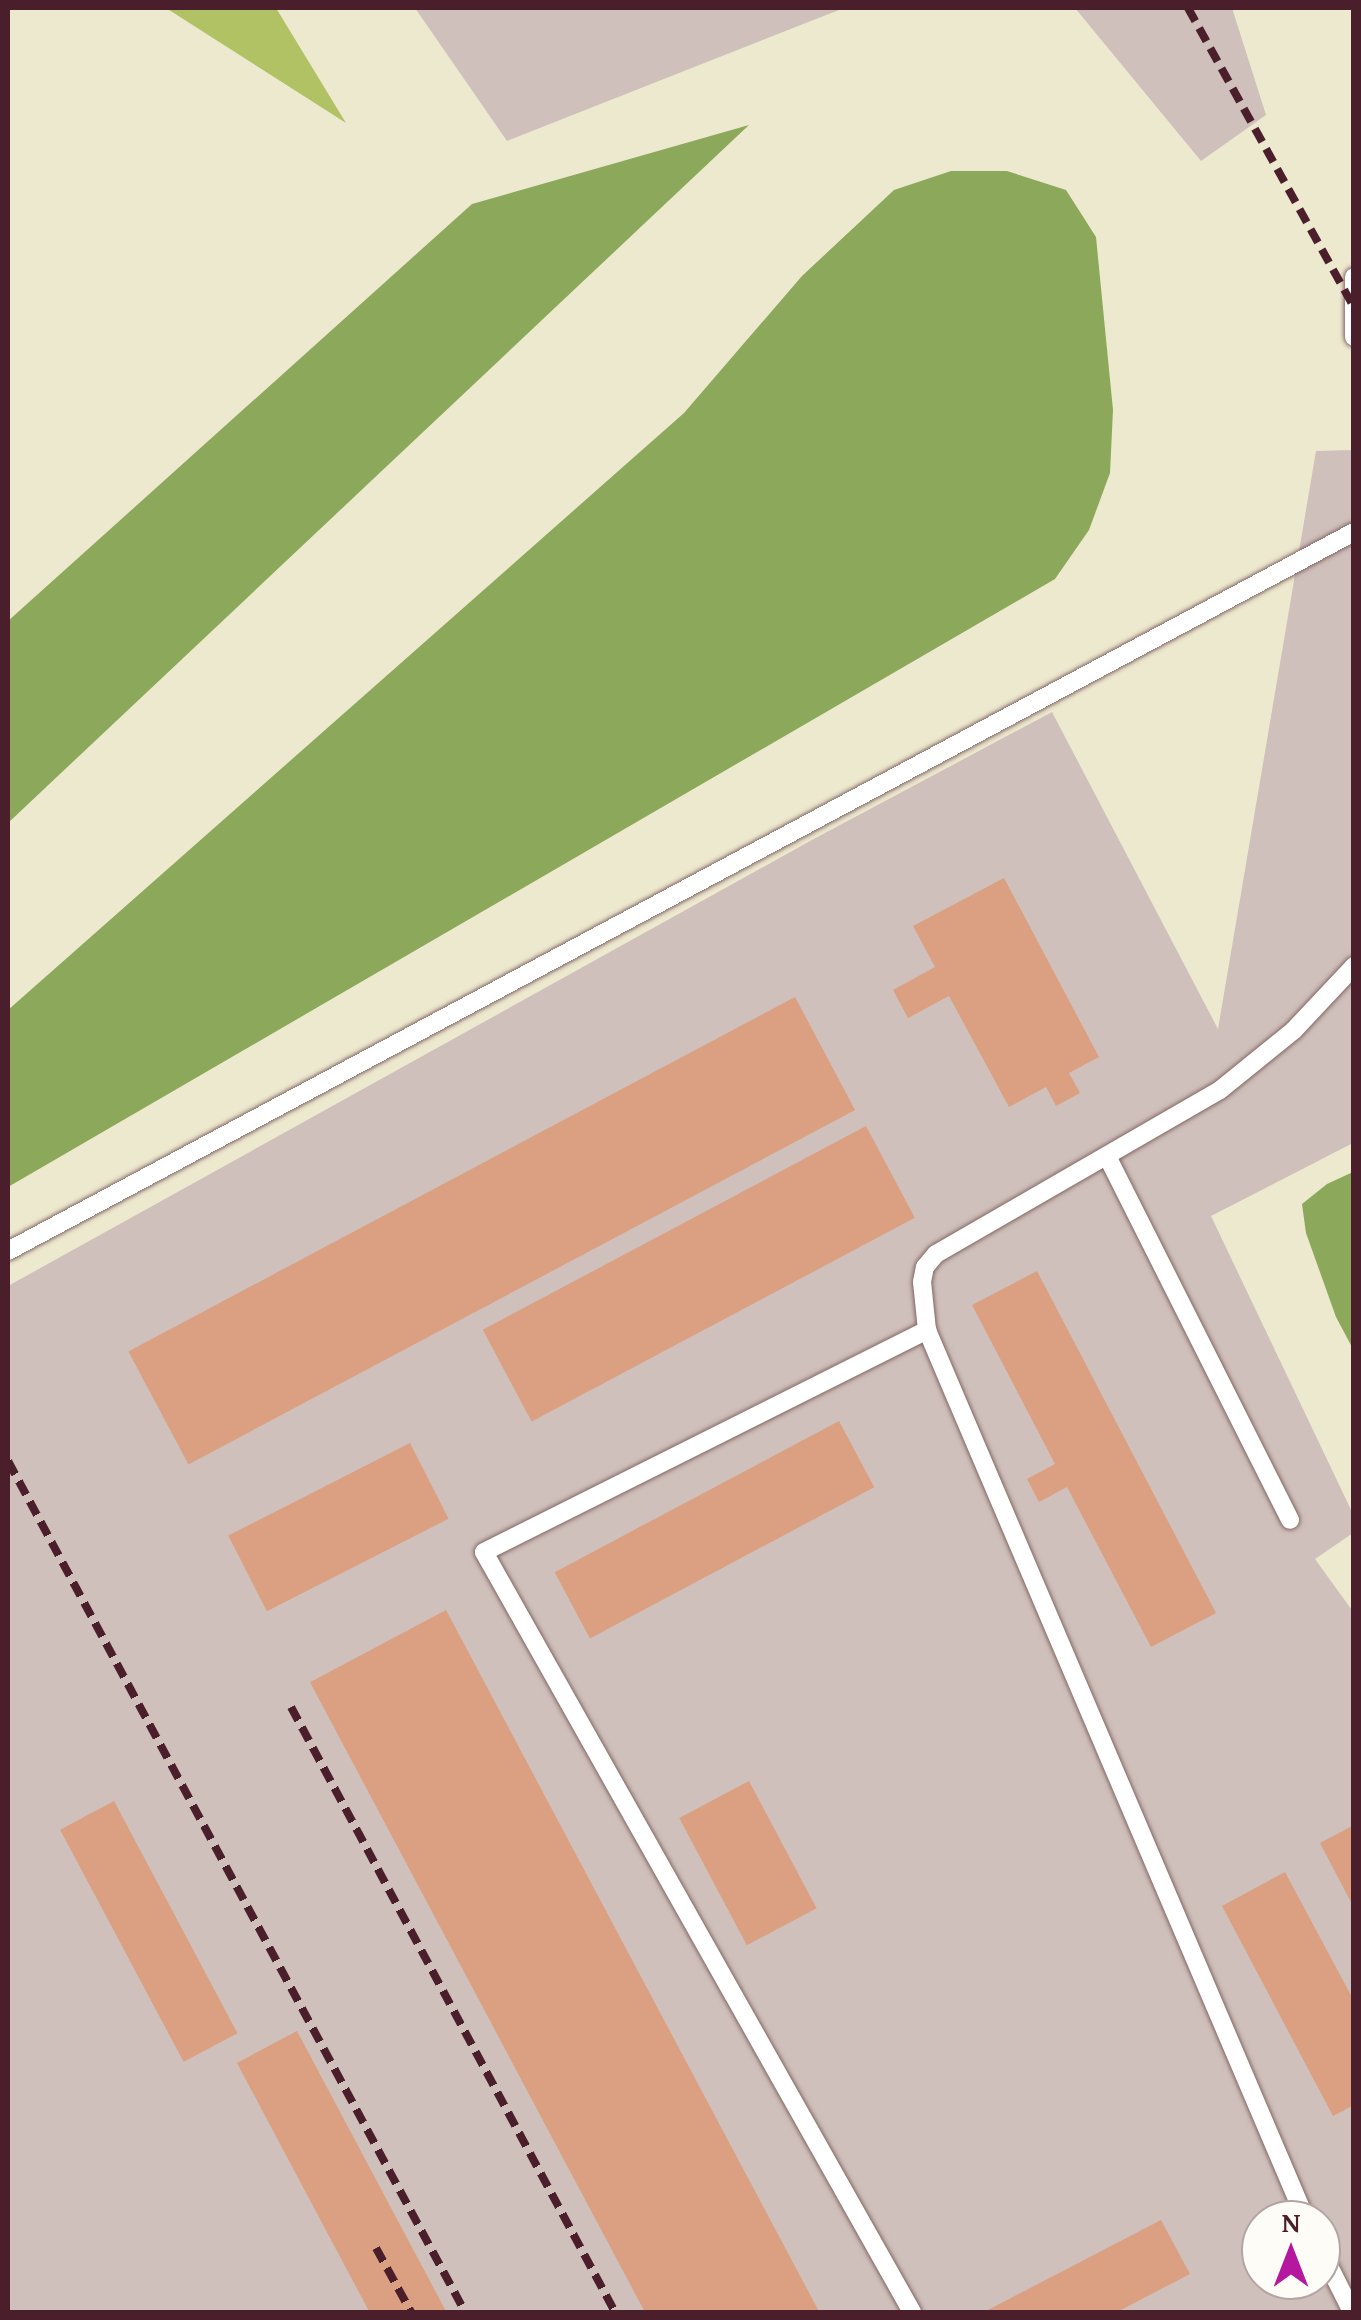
<!DOCTYPE html>
<style>
body{margin:0}
#map{position:relative;width:1361px;height:2320px;overflow:hidden;background:#ede9cf;font-family:"Gentium Book Plus",serif}
div>[style]{position:absolute}
.industrial>*{inset:0;background:#cfc0bb}
.green>*{inset:0;background:#b1c265}
.forest>*{inset:0;background:#8ca85a}
.building>*{inset:0;background:#daa081;transform-origin:0 0}
.roads{filter:drop-shadow(0 0 2px #836664) drop-shadow(0 0 2px #836664)}
.lane>*{height:18px;margin:-9px;padding:0 9px;transform-origin:9px;border-radius:9px;background:#fff}
.rail>*{height:8px;margin-top:-4px;transform-origin:0;background:repeating-linear-gradient(90deg,#4a1f2b 0 15px,transparent 0 23px)}
span{translate:-50% -50%;white-space:nowrap;text-align:center;line-height:1.15;-webkit-text-stroke:8px #fdfcf7;paint-order:stroke}
.frame{position:absolute;inset:0;border:10px solid #4a1f2b;pointer-events:none}
.north{position:absolute;left:1241px;top:2200px;width:100px;height:100px;box-sizing:border-box;background:#fdfcf7;border:2px solid #b5a4a5;border-radius:50%;rotate:0deg;font-size:28px;font-weight:700;line-height:40px;text-align:center;color:#4a1f2b}
.north::after{content:'';display:block;margin:auto;width:35px;height:45px;background:#b5179e;clip-path:polygon(50% 0,100% 100%,50% 72%,0 100%)}
</style>
<div id="map">
<div class="industrial">
<div style="clip-path:polygon(415px 8px,844px 8px,507px 141px)"></div>
<div style="clip-path:polygon(1075px 8px,1232px 8px,1266px 115px,1201px 161px)"></div>
<div style="clip-path:polygon(evenodd,1353px 450px,1353px 1143px,1211px 1216px,1353px 1514px,1353px 1533px,1315px 1559px,1354px 1613px,1353px 2312px,8px 2312px,8px 1286px,810px 841px,1052px 712px,1218px 1029px,1316px 451px,1353px 450px,1261px 2220px,1321px 2220px,1321px 2280px,1261px 2280px,1261px 2220px)"></div>
</div>
<div class="green">
<div style="clip-path:polygon(166px 8px,276px 8px,346px 123px)"></div>
</div>
<div class="forest">
<div style="clip-path:polygon(749px 125px,8px 823px,8px 621px,472px 204px)"></div>
<div style="clip-path:polygon(951px 171px,1007px 171px,1066px 190px,1096px 237px,1113px 410px,1110px 473px,1089px 530px,1055px 579px,8px 1187px,8px 1010px,684px 413px,802px 276px,894px 190px)"></div>
<div style="clip-path:polygon(1353px 1172px,1353px 1349px,1336px 1317px,1306px 1233px,1302px 1204px,1327px 1184px)"></div>
</div>
<div class="building">
<div style="clip-path:polygon(1004px 878px,1099px 1057px,1069px 1073px,1080px 1093px,1056px 1106px,1046px 1087px,1009px 1107px,949px 996px,908px 1018px,893px 990px,935px 967px,913px 926px)"></div>
<div style="left:795px;top:997px;width:128px;height:755px;rotate:62deg"></div>
<div style="left:866px;top:1126px;width:104px;height:434px;rotate:62deg"></div>
<div style="clip-path:polygon(1037px 1271px,1216px 1613px,1151px 1647px,1067px 1487px,1039px 1502px,1027px 1479px,1055px 1464px,972px 1305px)"></div>
<div style="left:839px;top:1421px;width:75px;height:322px;rotate:62deg"></div>
<div style="left:410px;top:1443px;width:85px;height:204px;rotate:63deg"></div>
<div style="left:446px;top:1610px;width:794px;height:154px;rotate:62deg"></div>
<div style="left:749px;top:1781px;width:144px;height:79px;rotate:62deg"></div>
<div style="left:114px;top:1801px;width:263px;height:61px;rotate:62deg"></div>
<div style="clip-path:polygon(1354px 1825px,1354px 1908px,1320px 1843px)"></div>
<div style="clip-path:polygon(1285px 1872px,1354px 2001px,1354px 2105px,1333px 2116px,1222px 1906px)"></div>
<div style="left:297px;top:2031px;width:319px;height:68px;rotate:62deg"></div>
<div style="clip-path:polygon(1161px 2220px,1190px 2274px,1117px 2312px,984px 2312px)"></div>
</div>
<div class="roads">
<div class="lane">
<div style="left:1354px;top:277px;width:60px;rotate:90deg"></div>
<div style="left:1108px;top:1158px;width:405px;rotate:63.3deg"></div>
<div style="left:8px;top:1251px;width:1526px;rotate:-28.11deg"></div>
<div style="left:1306px;top:2220px;width:967px;rotate:-113.07deg"></div>
<div style="left:927px;top:1330px;width:48px;rotate:-95.9deg"></div>
<div style="left:922px;top:1282px;width:15px;rotate:-79deg"></div>
<div style="left:925px;top:1267px;width:17px;rotate:-50deg"></div>
<div style="left:936px;top:1254px;width:328px;rotate:-30deg"></div>
<div style="left:1220px;top:1090px;width:95px;rotate:-39deg"></div>
<div style="left:1294px;top:1030px;width:88px;rotate:-46.8deg"></div>
<div style="left:1321px;top:2250px;width:69px;rotate:63.4deg"></div>
<div style="left:912px;top:2312px;width:872px;rotate:-119.39deg"></div>
<div style="left:484px;top:1552px;width:496px;rotate:-26.6deg"></div>
</div>
</div>
<div class="rail">
<div style="left:1188px;top:8px;width:342px;rotate:61deg"></div>
<div style="left:8px;top:1461px;width:966px;rotate:61.76deg"></div>
<div style="left:291px;top:1707px;width:686px;rotate:61.83deg"></div>
<div style="left:376px;top:2248px;width:73px;rotate:61.3deg"></div>
</div>
<div class="frame"></div>
<div class="north">N</div>
</div>
